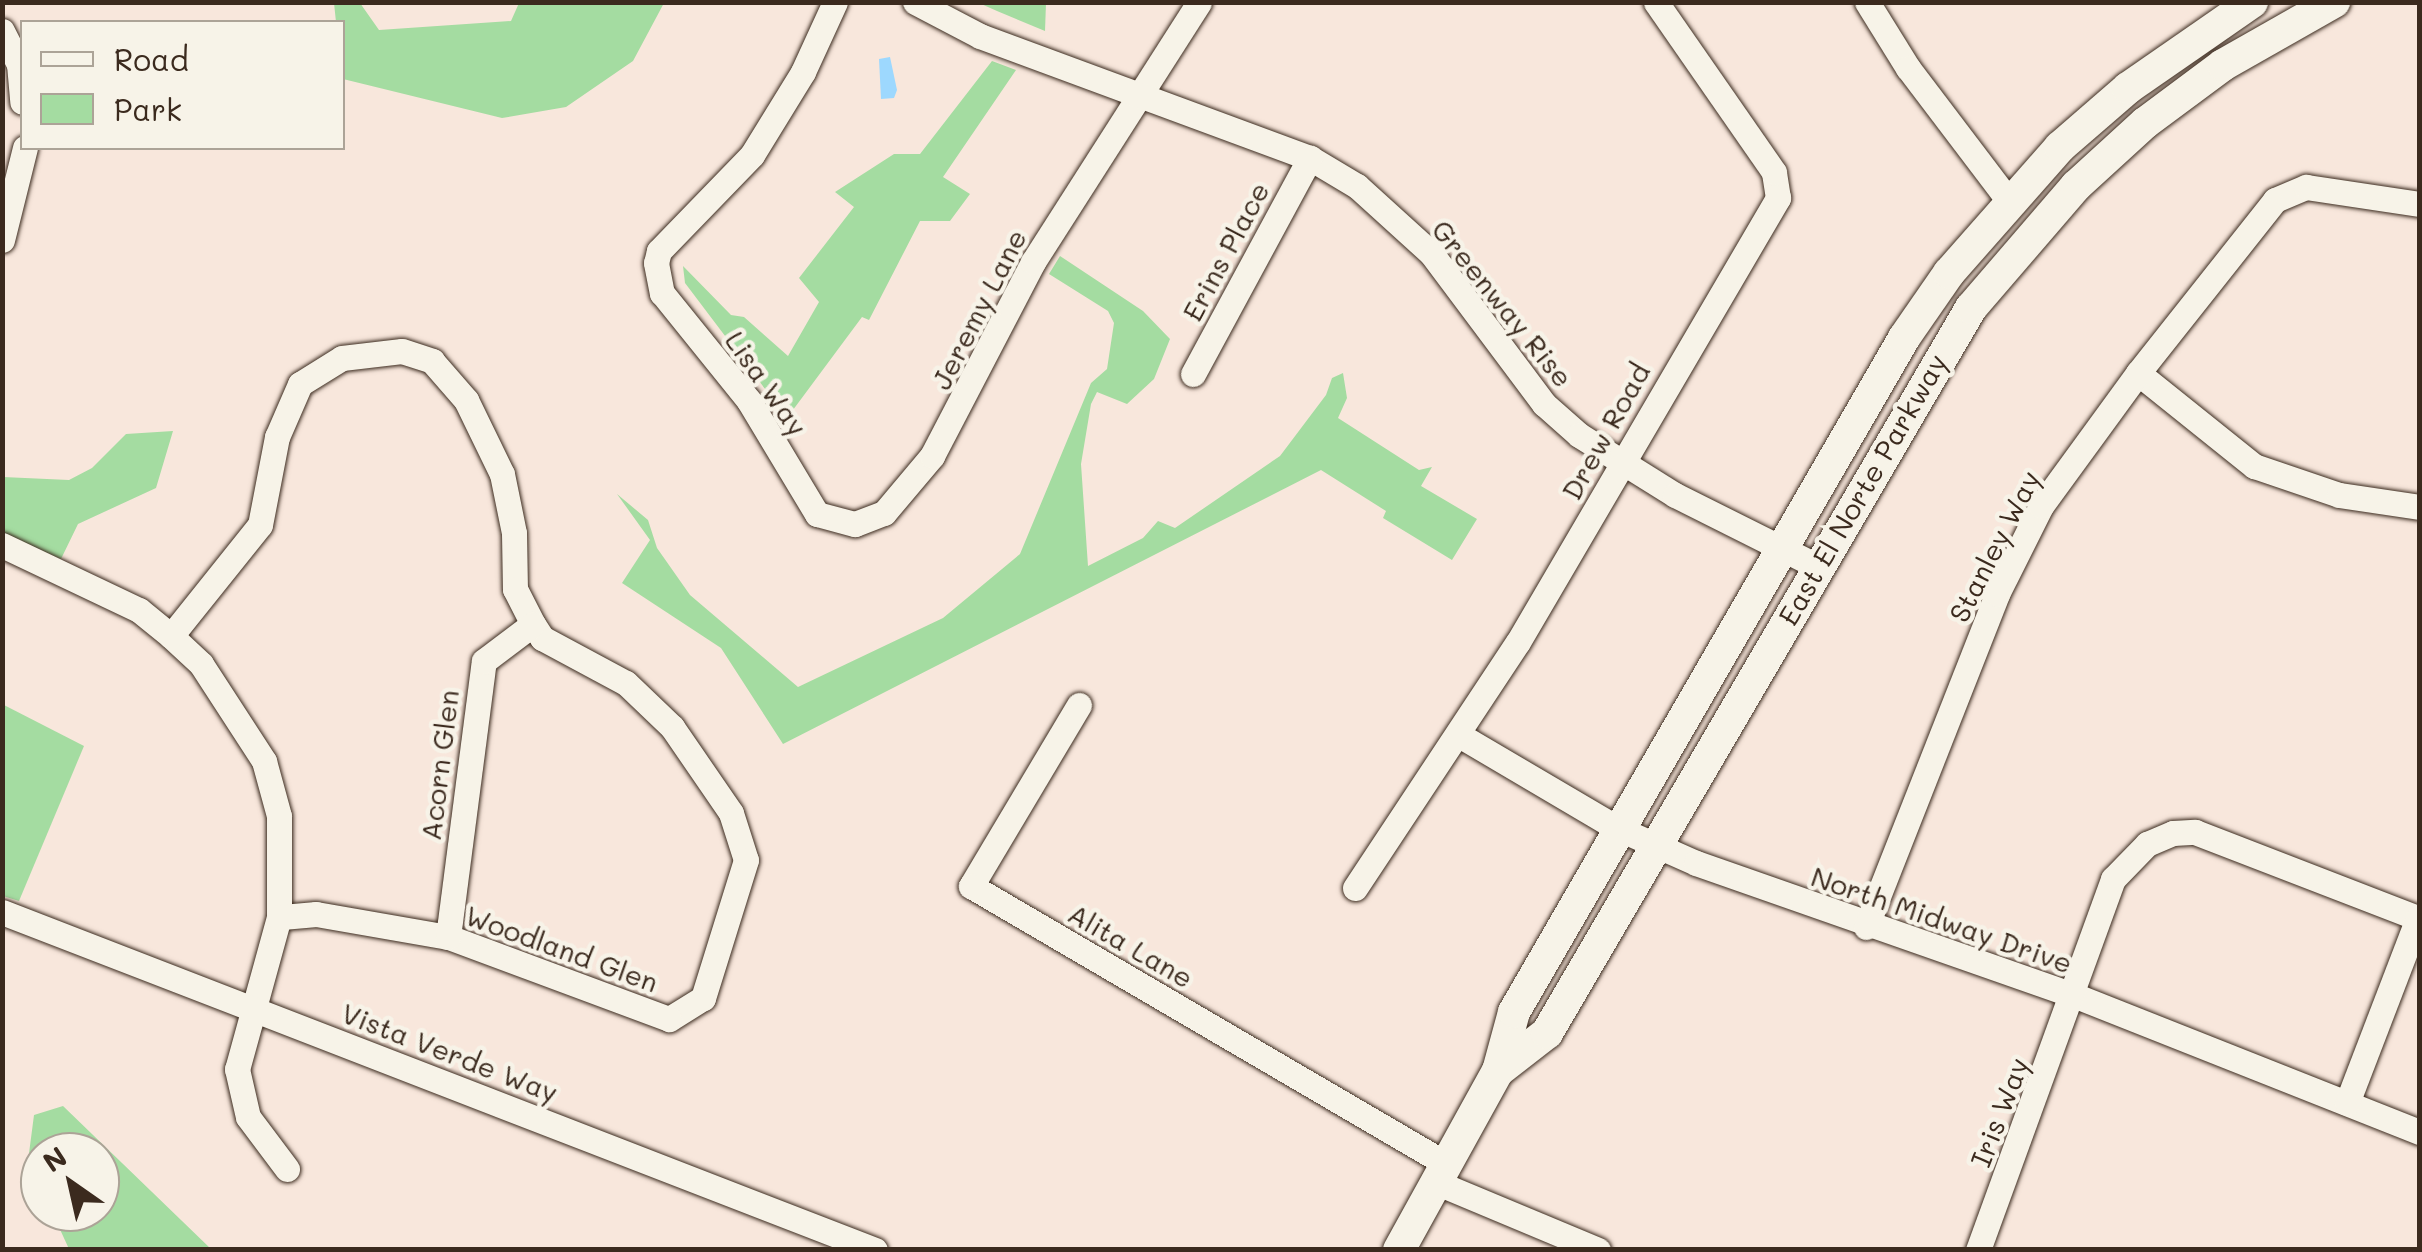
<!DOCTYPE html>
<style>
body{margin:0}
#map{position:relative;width:2422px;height:1252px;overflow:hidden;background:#f8e7dc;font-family:Mali,sans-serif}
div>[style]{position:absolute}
.green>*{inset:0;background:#a4dca1}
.water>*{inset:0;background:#9dd8fe}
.roads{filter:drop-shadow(0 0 2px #3b2a1e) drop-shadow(0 0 2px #3b2a1e)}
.minor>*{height:25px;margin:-12.5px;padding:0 12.5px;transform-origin:12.5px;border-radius:12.5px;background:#f7f3e8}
.major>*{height:32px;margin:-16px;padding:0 16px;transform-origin:16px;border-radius:16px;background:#f7f3e8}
span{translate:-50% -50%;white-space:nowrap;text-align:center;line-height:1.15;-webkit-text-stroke:9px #f7f3e8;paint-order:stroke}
.street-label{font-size:28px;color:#3b2a1e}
.frame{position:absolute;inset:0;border:5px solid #3b2a1e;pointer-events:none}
.legend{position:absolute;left:20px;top:20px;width:325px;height:130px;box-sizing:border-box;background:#f7f3e8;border:2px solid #aca397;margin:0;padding:12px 18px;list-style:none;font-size:30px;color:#3b2a1e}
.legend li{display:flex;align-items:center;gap:20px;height:50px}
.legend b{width:50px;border:2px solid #aca397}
.north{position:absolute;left:20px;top:1132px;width:100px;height:100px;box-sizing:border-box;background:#f7f3e8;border:2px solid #aca397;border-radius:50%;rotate:326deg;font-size:28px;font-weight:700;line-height:40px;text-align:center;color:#3b2a1e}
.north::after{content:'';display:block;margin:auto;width:35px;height:45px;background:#3b2a1e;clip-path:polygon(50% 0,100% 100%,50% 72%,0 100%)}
</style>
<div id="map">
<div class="green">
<div style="clip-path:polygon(334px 3px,360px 3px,379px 30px,511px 21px,519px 3px,664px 3px,633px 61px,566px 107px,502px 118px,343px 79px,342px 22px,336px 22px)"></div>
<div style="clip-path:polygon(979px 3px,1046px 3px,1045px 31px,997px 11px)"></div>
<div style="clip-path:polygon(992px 61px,1016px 70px,943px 177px,970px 194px,950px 221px,920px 221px,869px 320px,862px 317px,787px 418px,685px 283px,683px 266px,731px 315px,744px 317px,788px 356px,819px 302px,799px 278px,854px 207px,835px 192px,894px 154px,920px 154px)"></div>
<div style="clip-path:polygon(1060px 256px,1143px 311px,1170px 339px,1154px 379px,1127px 404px,1097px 392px,1091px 404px,1081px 464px,1088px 566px,1143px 538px,1158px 521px,1175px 528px,1280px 456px,1326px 395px,1332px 378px,1343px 373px,1347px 398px,1338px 418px,1419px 470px,1432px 467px,1421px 486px,1477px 519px,1452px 560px,1383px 518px,1386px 511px,1321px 470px,783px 744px,721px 648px,622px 583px,650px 540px,617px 494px,648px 520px,657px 548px,690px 595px,798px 687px,943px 618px,1020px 554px,1091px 383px,1107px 369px,1114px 323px,1108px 311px,1049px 274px)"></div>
<div style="clip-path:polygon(173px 431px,156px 488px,78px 524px,61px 559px,3px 533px,3px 477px,69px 480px,92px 468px,126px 434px)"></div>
<div style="clip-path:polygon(2px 704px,84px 746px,19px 901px,3px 896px)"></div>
<div style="clip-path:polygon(63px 1106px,211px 1249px,69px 1249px,52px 1212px,100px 1212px,100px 1152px,40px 1152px,40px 1187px,28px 1161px,34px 1115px)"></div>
</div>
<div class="water">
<div style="clip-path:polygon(890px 57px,897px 90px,894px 98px,881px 99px,879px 59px)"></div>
</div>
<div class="roads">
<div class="minor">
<div style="left:835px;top:2px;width:77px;rotate:114.6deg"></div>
<div style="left:803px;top:72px;width:97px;rotate:121.6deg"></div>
<div style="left:752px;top:155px;width:134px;rotate:134.1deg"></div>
<div style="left:659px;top:251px;width:12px;rotate:104deg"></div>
<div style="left:656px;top:263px;width:31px;rotate:79deg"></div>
<div style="left:662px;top:293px;width:139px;rotate:51.1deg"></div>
<div style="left:749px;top:401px;width:132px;rotate:59deg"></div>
<div style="left:817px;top:514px;width:39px;rotate:15deg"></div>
<div style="left:855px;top:524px;width:31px;rotate:-21deg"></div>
<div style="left:884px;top:513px;width:75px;rotate:-49.9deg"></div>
<div style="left:932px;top:456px;width:219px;rotate:-62.5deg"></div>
<div style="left:1033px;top:262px;width:308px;rotate:-57.4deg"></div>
<div style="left:915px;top:2px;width:73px;rotate:27.6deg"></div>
<div style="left:980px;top:36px;width:352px;rotate:20.3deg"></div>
<div style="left:1310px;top:158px;width:55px;rotate:30.8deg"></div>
<div style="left:1357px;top:186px;width:100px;rotate:42.2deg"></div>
<div style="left:1431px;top:253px;width:189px;rotate:53.2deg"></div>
<div style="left:1544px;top:404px;width:47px;rotate:41.5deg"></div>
<div style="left:1579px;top:435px;width:113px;rotate:32deg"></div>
<div style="left:1675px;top:495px;width:159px;rotate:26.6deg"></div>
<div style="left:1867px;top:2px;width:78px;rotate:58.2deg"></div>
<div style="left:1908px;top:68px;width:167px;rotate:52.8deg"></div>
<div style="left:2px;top:31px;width:37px;rotate:63deg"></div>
<div style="left:19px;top:64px;width:38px;rotate:85deg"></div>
<div style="left:2px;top:240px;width:95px;rotate:-76deg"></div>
<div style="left:2138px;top:373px;width:149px;rotate:38.7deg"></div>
<div style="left:2254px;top:466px;width:90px;rotate:18.8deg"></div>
<div style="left:2339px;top:495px;width:82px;rotate:8.4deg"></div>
<div style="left:1193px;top:374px;width:246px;rotate:-61.6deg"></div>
<div style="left:2px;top:545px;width:152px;rotate:25.4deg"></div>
<div style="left:139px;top:610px;width:41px;rotate:39.1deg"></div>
<div style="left:171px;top:636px;width:41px;rotate:43deg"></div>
<div style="left:201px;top:664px;width:116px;rotate:57deg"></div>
<div style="left:264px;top:761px;width:57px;rotate:74.7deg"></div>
<div style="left:279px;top:816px;width:101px;rotate:90deg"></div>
<div style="left:279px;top:917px;width:158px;rotate:105.4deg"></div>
<div style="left:237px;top:1069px;width:49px;rotate:77.1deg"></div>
<div style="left:248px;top:1117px;width:65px;rotate:53.1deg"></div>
<div style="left:171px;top:636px;width:142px;rotate:-51.3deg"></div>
<div style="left:260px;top:525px;width:90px;rotate:-79.1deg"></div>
<div style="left:277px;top:437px;width:58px;rotate:-66.5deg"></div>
<div style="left:300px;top:384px;width:49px;rotate:-31.8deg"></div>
<div style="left:342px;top:358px;width:60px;rotate:-6.7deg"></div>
<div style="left:402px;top:351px;width:32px;rotate:18deg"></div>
<div style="left:432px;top:361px;width:52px;rotate:48.9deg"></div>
<div style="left:466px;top:400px;width:82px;rotate:64.1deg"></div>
<div style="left:502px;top:474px;width:60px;rotate:78.5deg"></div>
<div style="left:514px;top:533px;width:56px;rotate:89deg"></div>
<div style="left:515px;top:589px;width:39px;rotate:63deg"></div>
<div style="left:533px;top:624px;width:17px;rotate:57deg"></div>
<div style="left:542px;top:638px;width:95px;rotate:28.2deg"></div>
<div style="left:626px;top:683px;width:64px;rotate:43.7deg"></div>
<div style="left:672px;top:727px;width:104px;rotate:55.5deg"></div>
<div style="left:731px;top:813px;width:49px;rotate:72.3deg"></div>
<div style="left:746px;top:860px;width:145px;rotate:107.3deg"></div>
<div style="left:703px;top:998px;width:40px;rotate:148deg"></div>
<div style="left:669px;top:1019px;width:236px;rotate:-159.6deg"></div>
<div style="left:448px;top:937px;width:134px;rotate:-170.1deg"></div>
<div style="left:316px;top:914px;width:37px;rotate:175deg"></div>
<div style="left:1079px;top:705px;width:211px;rotate:120.8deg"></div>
<div style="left:971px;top:886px;width:547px;rotate:30.32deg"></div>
<div style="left:1459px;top:735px;width:183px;rotate:30.5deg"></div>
<div style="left:1617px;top:828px;width:86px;rotate:23.9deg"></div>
<div style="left:1696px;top:863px;width:403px;rotate:19.3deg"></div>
<div style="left:2076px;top:996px;width:370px;rotate:21.6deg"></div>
<div style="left:1355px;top:888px;width:295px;rotate:-56.5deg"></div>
<div style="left:1518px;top:642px;width:515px;rotate:-59.65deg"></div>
<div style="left:1778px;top:198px;width:26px;rotate:-99deg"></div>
<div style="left:1774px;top:172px;width:207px;rotate:-124.8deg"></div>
<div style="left:2px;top:912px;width:936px;rotate:21.16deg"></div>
<div style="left:1866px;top:927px;width:358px;rotate:-68.5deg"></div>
<div style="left:1997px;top:594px;width:98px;rotate:-63.4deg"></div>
<div style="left:2041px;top:506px;width:165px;rotate:-53.9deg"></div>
<div style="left:2138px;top:373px;width:221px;rotate:-51.6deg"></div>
<div style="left:2275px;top:200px;width:34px;rotate:-23deg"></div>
<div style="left:2306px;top:187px;width:115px;rotate:8.5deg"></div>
<div style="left:448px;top:937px;width:278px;rotate:-82.6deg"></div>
<div style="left:484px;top:661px;width:61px;rotate:-37.1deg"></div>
<div style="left:1433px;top:1181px;width:179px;rotate:22.7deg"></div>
<div style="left:1978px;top:1250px;width:395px;rotate:-70deg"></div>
<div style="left:2113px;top:879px;width:49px;rotate:-45.8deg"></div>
<div style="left:2147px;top:844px;width:28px;rotate:-23deg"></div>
<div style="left:2173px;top:833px;width:22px;rotate:-3deg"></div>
<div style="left:2195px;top:832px;width:239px;rotate:21.1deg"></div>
<div style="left:2418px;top:918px;width:198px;rotate:111deg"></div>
</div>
<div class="major">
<div style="left:1498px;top:1071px;width:62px;rotate:-37.8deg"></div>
<div style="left:1547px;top:1033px;width:840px;rotate:-59.68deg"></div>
<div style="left:1971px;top:308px;width:161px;rotate:-49.3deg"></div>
<div style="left:2076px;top:186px;width:93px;rotate:-42.4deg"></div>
<div style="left:2145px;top:123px;width:97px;rotate:-36.6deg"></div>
<div style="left:2223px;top:65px;width:128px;rotate:-29.6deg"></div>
<div style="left:1399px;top:1250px;width:205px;rotate:-61.1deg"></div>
<div style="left:1498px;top:1071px;width:61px;rotate:-74.8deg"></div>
<div style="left:1514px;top:1012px;width:779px;rotate:-59.94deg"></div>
<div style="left:1904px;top:338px;width:79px;rotate:-55.3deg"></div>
<div style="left:1949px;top:273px;width:168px;rotate:-48.6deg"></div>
<div style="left:2060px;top:147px;width:90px;rotate:-40.9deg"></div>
<div style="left:2128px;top:88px;width:151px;rotate:-34.7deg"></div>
</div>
</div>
<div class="street-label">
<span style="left:1225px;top:251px;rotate:-62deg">Erins Place</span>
<span style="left:1503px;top:303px;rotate:51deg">Greenway Rise</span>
<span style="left:978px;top:309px;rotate:-63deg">Jeremy Lane</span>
<span style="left:767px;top:383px;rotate:55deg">Lisa Way</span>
<span style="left:1605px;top:431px;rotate:-61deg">Drew Road</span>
<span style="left:1862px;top:489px;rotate:-60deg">East El Norte Parkway</span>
<span style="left:1994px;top:546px;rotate:-63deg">Stanley Way</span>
<span style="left:439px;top:765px;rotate:-83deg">Acorn Glen</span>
<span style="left:1942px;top:919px;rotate:19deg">North Midway Drive</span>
<span style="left:1131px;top:945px;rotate:30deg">Alita Lane</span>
<span style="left:562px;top:948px;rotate:20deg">Woodland Glen</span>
<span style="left:450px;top:1052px;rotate:21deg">Vista Verde Way</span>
<span style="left:1999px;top:1112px;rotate:-69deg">Iris Way</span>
</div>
<div class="frame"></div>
<ul class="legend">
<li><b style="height:12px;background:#f7f3e8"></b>Road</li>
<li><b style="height:28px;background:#a4dca1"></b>Park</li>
</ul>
<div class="north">N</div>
</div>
